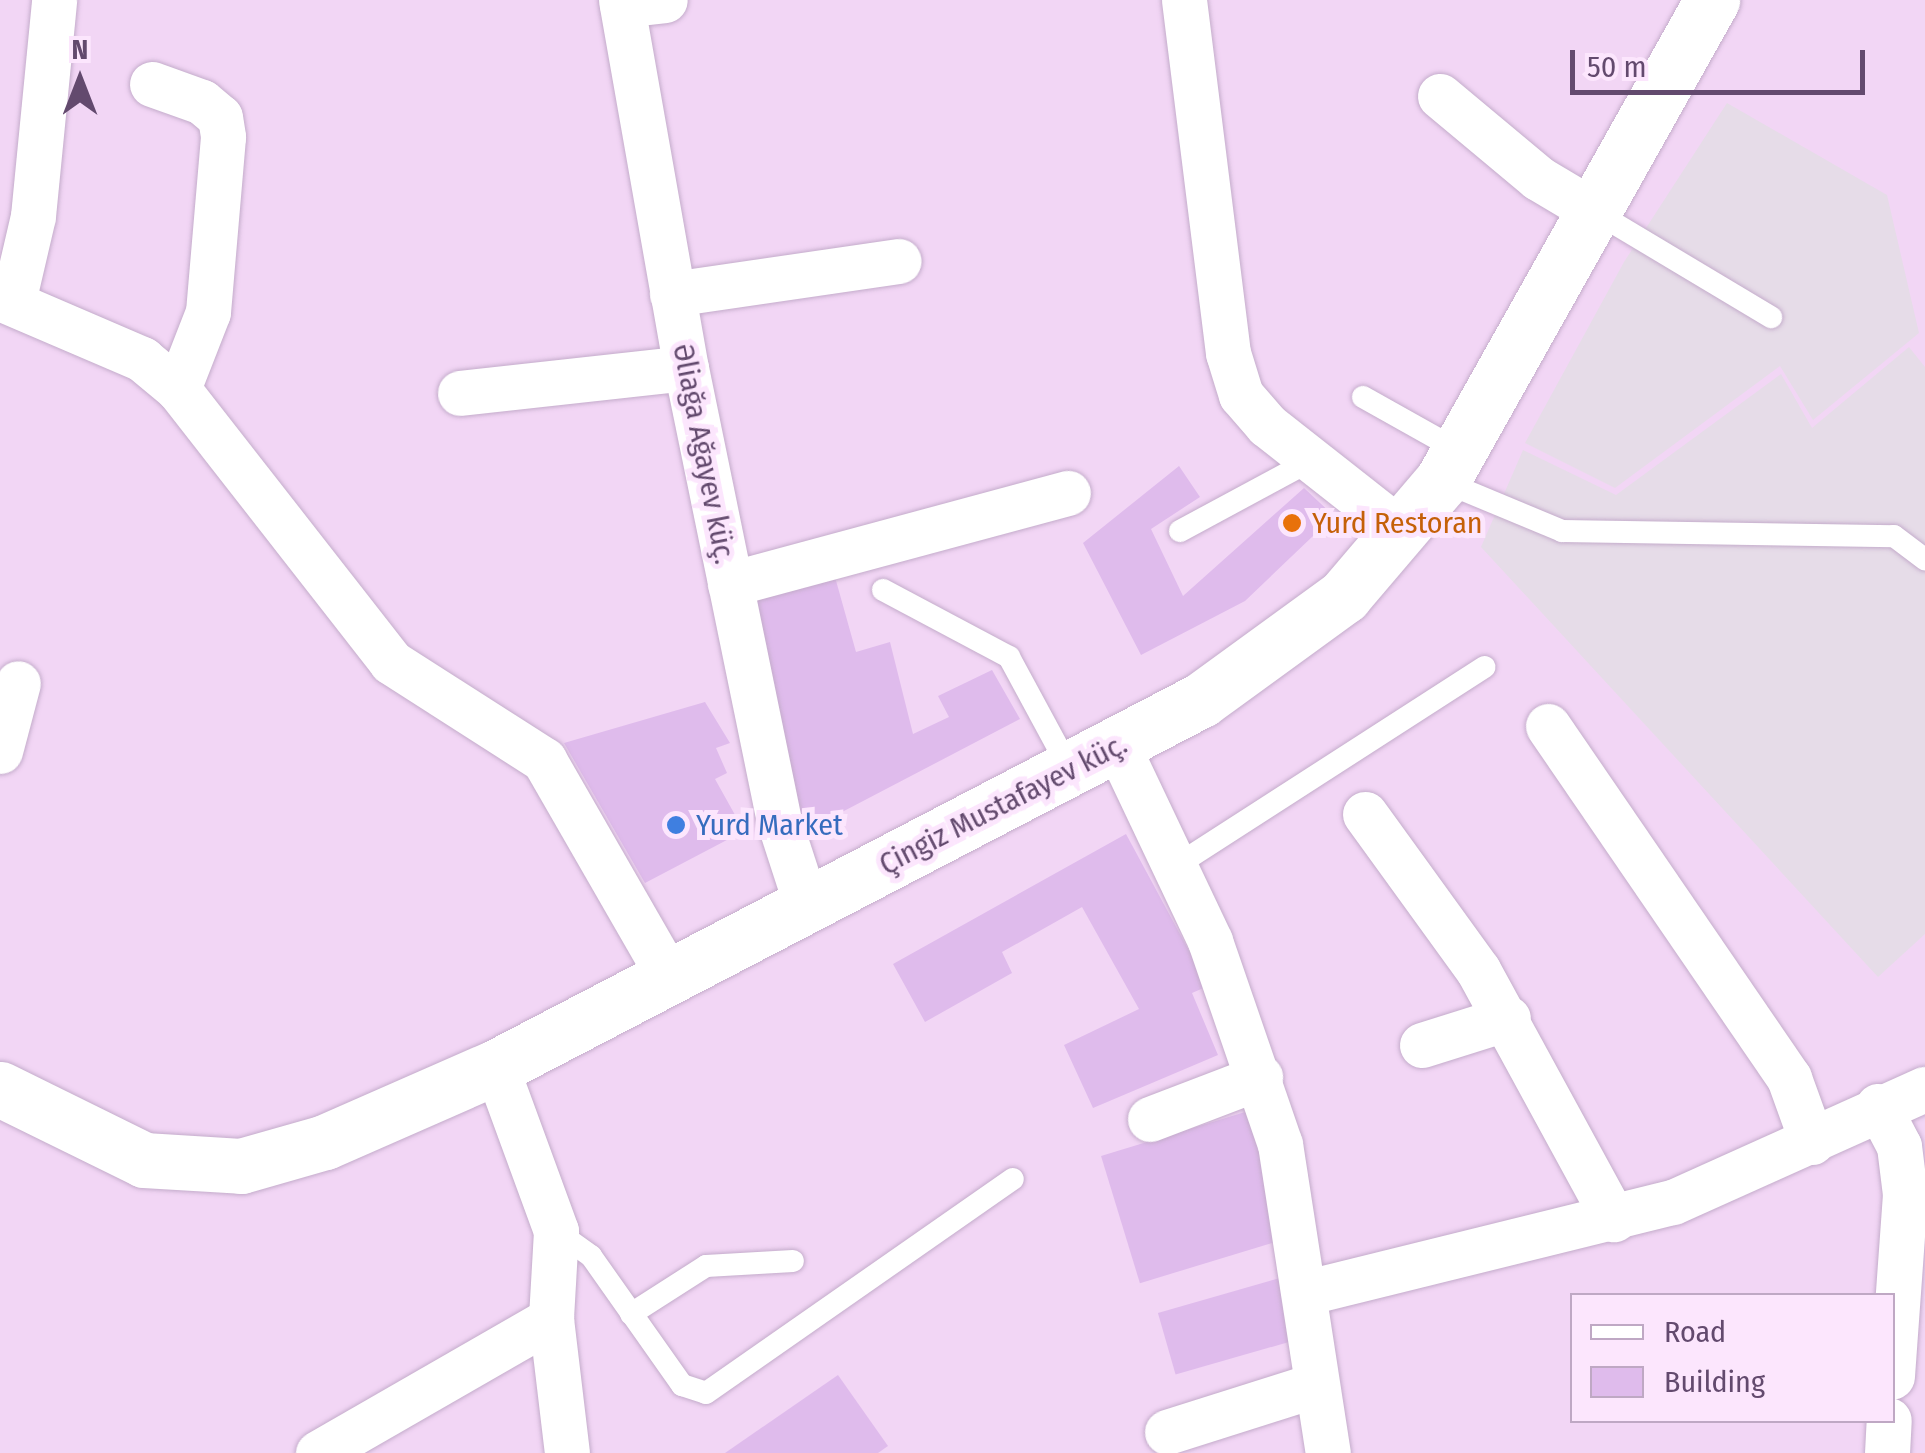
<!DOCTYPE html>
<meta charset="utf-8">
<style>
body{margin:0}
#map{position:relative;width:1925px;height:1453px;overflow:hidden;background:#f8e1f9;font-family:"Fira Sans Condensed",sans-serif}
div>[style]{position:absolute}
.residential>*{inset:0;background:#f2d6f5}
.industrial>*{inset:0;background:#e6dce8}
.building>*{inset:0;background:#dfbbec;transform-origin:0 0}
.roads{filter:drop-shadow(0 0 2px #c4accb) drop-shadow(0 0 2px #c4accb)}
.lane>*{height:22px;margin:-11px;padding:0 11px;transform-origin:11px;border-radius:11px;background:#fff}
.street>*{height:45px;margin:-22.5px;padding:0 22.5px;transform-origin:22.5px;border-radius:22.5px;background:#fff}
.secondary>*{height:55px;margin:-27.5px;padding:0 27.5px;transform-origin:27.5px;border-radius:27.5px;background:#fff}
.dots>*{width:28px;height:28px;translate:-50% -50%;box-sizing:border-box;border:5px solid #fce6fd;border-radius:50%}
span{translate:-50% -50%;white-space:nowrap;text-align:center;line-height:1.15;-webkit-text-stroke:10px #fce6fd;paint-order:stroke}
.street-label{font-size:30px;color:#634a6e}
.food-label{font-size:30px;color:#c56008}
.left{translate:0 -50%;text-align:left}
.shop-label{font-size:30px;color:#366cbe}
.legend{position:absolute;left:1570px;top:1293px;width:325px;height:130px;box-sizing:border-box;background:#fce6fd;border:2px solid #bfa8c4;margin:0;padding:12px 18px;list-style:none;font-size:30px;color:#634a6e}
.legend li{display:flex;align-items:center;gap:20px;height:50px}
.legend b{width:50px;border:2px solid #bfa8c4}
.north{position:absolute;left:30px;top:30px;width:100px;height:100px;-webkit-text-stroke:8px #fce6fd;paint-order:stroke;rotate:0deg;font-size:28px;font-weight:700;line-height:40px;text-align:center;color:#634a6e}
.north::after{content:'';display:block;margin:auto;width:35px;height:45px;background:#634a6e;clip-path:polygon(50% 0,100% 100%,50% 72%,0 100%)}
.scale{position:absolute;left:1570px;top:50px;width:295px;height:45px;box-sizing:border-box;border:5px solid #634a6e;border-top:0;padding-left:12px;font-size:30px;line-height:35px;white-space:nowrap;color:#634a6e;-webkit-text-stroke:8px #fce6fd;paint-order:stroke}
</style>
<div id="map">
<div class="residential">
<div style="clip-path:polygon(evenodd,0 0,1925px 0,1925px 1453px,0 1453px,0 0,1572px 1296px,1892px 1296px,1892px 1420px,1572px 1420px,1572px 1296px)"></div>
</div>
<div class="industrial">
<div style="clip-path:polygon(1727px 103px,1887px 195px,1919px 333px,1813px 420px,1780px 366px,1615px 488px,1525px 443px,1624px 262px)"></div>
<div style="clip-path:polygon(1909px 347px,1925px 367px,1925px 934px,1878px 977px,1481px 547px,1523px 450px,1616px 495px,1781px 374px,1812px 428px)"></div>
</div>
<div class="building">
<div style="clip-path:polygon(1179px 466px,1200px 497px,1151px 529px,1183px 596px,1304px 488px,1334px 516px,1245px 601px,1141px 655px,1083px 543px)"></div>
<div style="clip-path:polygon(835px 577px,856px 652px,890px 642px,913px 734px,949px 717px,938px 696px,992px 670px,1020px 719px,821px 823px,800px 817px,755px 600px)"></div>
<div style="clip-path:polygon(705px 702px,730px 743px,716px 748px,727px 773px,715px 779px,744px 831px,645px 883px,564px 743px)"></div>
<div style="clip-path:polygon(1126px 834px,1208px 986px,1192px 993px,1218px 1055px,1093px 1108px,1064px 1045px,1139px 1009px,1082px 907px,1002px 952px,1012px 973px,925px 1022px,893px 964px)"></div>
<div style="left:1255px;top:1109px;width:133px;height:161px;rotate:73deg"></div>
<div style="left:1280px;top:1278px;width:64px;height:127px;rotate:74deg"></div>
<div style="clip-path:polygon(838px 1375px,888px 1446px,878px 1453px,725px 1453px)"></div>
</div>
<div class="roads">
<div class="lane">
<div style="left:1597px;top:213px;width:203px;rotate:30.9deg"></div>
<div style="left:1363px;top:397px;width:112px;rotate:29.3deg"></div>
<div style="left:1442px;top:481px;width:130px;rotate:22.6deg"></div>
<div style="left:1562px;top:531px;width:332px;rotate:0.9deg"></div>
<div style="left:1894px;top:536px;width:39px;rotate:37deg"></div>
<div style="left:1180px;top:531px;width:150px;rotate:-28.3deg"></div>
<div style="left:883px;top:590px;width:143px;rotate:28deg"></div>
<div style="left:1009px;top:657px;width:126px;rotate:61.6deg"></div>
<div style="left:1171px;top:869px;width:373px;rotate:-32.8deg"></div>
<div style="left:556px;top:1231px;width:43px;rotate:35.5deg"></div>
<div style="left:591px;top:1256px;width:158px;rotate:54.8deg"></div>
<div style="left:682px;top:1385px;width:25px;rotate:18deg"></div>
<div style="left:706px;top:1393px;width:374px;rotate:-34.9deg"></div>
<div style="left:631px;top:1314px;width:89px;rotate:-32.6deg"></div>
<div style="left:706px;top:1266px;width:87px;rotate:-3.3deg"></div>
</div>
<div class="street">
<div style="left:621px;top:0;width:374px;rotate:80deg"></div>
<div style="left:686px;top:368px;width:466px;rotate:78.4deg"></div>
<div style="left:780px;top:824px;width:84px;rotate:72deg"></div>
<div style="left:1184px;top:0;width:356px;rotate:82.9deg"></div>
<div style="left:1228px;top:353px;width:44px;rotate:72.8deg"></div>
<div style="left:1241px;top:395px;width:40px;rotate:49deg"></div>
<div style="left:1267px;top:425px;width:173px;rotate:38.2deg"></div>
<div style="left:622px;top:5px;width:43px;rotate:-6.6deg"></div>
<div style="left:152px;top:84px;width:53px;rotate:19.8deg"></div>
<div style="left:202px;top:102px;width:23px;rotate:40deg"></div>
<div style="left:220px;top:117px;width:20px;rotate:81deg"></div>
<div style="left:223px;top:137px;width:176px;rotate:94.9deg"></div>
<div style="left:208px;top:312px;width:83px;rotate:111.3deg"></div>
<div style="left:1440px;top:96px;width:128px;rotate:39.9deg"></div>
<div style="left:1538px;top:178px;width:69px;rotate:30.7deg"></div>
<div style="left:672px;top:294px;width:229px;rotate:-8.3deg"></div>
<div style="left:0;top:298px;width:155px;rotate:23.2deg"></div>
<div style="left:142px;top:359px;width:47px;rotate:39.8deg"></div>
<div style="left:178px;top:389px;width:346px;rotate:52deg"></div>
<div style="left:391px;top:662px;width:182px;rotate:32.6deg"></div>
<div style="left:544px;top:760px;width:247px;rotate:60.1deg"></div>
<div style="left:13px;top:302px;width:88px;rotate:-76.9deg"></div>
<div style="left:33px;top:216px;width:217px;rotate:-84.4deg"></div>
<div style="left:460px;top:393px;width:227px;rotate:-6.3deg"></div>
<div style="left:730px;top:584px;width:350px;rotate:-15.1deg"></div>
<div style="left:1548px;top:726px;width:427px;rotate:55.6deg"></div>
<div style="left:1789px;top:1078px;width:68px;rotate:70.2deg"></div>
<div style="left:1118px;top:747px;width:215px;rotate:64.6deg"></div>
<div style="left:1210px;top:941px;width:215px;rotate:71deg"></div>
<div style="left:1280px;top:1144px;width:313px;rotate:81.2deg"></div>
<div style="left:0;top:751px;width:70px;rotate:-75.2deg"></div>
<div style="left:1365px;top:814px;width:193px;rotate:54.1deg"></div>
<div style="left:1478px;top:970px;width:284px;rotate:61.4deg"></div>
<div style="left:1422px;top:1045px;width:90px;rotate:-17.4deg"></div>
<div style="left:496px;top:1067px;width:175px;rotate:69.9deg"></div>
<div style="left:556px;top:1231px;width:88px;rotate:93.3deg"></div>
<div style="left:551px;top:1319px;width:135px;rotate:83.2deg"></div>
<div style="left:1878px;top:1106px;width:45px;rotate:62.3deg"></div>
<div style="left:1899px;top:1146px;width:48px;rotate:82.9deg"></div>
<div style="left:1905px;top:1194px;width:183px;rotate:94.1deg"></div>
<div style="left:1150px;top:1119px;width:118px;rotate:-20.9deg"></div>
<div style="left:1304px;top:1293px;width:380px;rotate:-13.9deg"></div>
<div style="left:1673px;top:1202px;width:276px;rotate:-24.2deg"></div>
<div style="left:1167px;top:1432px;width:155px;rotate:-17.6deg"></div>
<div style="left:318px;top:1453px;width:269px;rotate:-29.9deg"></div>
<div style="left:1887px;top:1453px;width:33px;rotate:-87deg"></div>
</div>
<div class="secondary">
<div style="left:0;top:1089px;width:161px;rotate:26.2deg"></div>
<div style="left:144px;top:1160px;width:97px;rotate:3.5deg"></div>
<div style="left:241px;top:1166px;width:87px;rotate:-15.9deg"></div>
<div style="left:325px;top:1142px;width:187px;rotate:-23.7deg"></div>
<div style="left:496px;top:1067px;width:795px;rotate:-27.5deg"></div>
<div style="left:1201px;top:700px;width:177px;rotate:-36deg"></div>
<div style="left:1344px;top:596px;width:151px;rotate:-49.6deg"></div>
<div style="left:1442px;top:481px;width:552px;rotate:-60.69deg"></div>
</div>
</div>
<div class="dots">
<div style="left:1292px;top:523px;background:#e8710a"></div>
<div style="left:676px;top:825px;background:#3f7fe0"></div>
</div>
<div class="street-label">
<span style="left:704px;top:454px;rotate:79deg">Əliağa Ağayev küç.</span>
<span style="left:1003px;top:804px;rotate:-27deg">Çingiz Mustafayev küç.</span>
</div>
<div class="food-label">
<span class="left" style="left:1312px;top:523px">Yurd Restoran</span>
</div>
<div class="shop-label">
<span class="left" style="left:696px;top:825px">Yurd Market</span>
</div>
<ul class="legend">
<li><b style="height:12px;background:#fff"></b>Road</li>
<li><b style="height:28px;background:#dfbbec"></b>Building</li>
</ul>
<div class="north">N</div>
<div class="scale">50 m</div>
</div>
